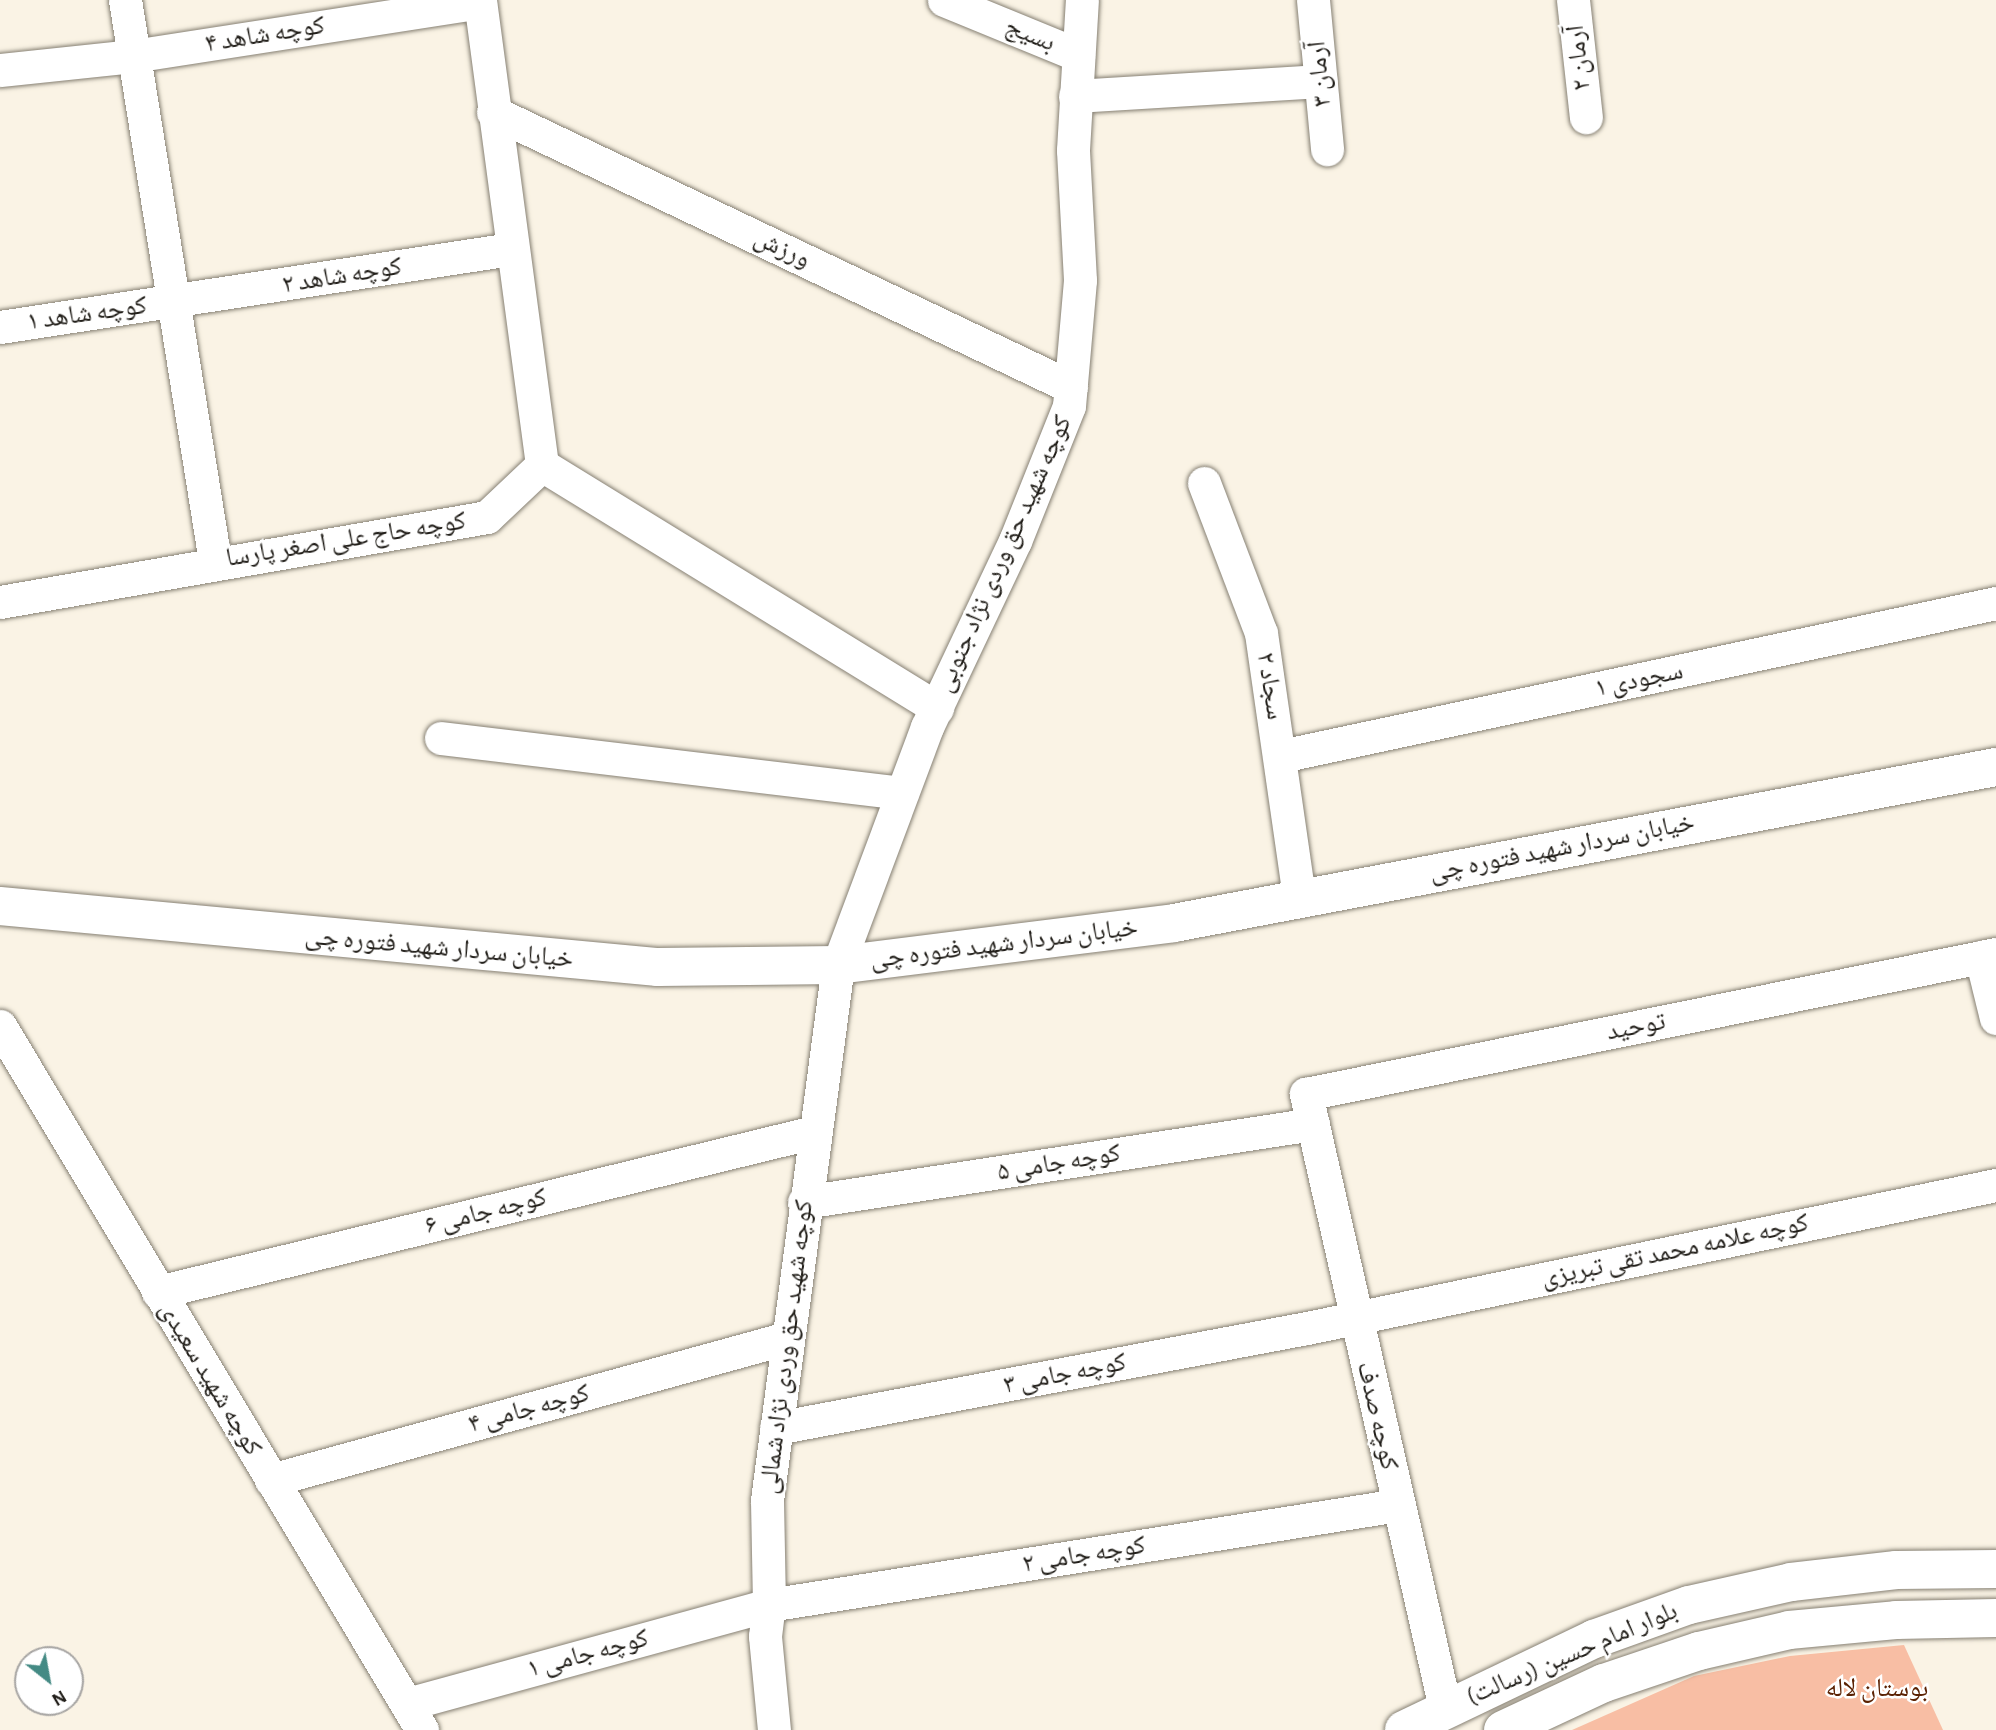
<!DOCTYPE html>
<meta charset="utf-8">
<style>
body{margin:0}
#map{position:relative;width:1996px;height:1730px;overflow:hidden;background:#faf3e5;font-family:"Alegreya Sans","Noto Naskh Arabic",sans-serif}
div>[style]{position:absolute}
.green>*{inset:0;background:#f8bea4}
.roads{filter:drop-shadow(0 0 2px #868073) drop-shadow(0 0 2px #868073)}
.minor>*{height:33px;margin:-16.5px;padding:0 16.5px;transform-origin:16.5px;border-radius:16.5px;background:#fff}
.tertiary>*{height:38px;margin:-19px;padding:0 19px;transform-origin:19px;border-radius:19px;background:#fff}
.secondary>*{height:38px;margin:-19px;padding:0 19px;transform-origin:19px;border-radius:19px;background:#fff}
span{translate:-50% -50%;white-space:nowrap;text-align:center;line-height:1.15;-webkit-text-stroke:5px #fff;paint-order:stroke}
.street-label{font-size:26px;color:#221f1a}
.park-label{font-size:26px;color:#5b2203}
.north{position:absolute;left:14px;top:1646px;width:70px;height:70px;box-sizing:border-box;background:#fff;border:2px solid #a7a5a3;border-radius:50%;rotate:149deg;font-size:19px;font-weight:700;line-height:28px;text-align:center;color:#221f1a}
.north::after{content:'';display:block;margin:auto;width:24px;height:32px;background:#448a84;clip-path:polygon(50% 0,100% 100%,50% 72%,0 100%)}
</style>
<div id="map">
<div class="green">
<div style="clip-path:polygon(1904px 1645px,1943px 1730px,1572px 1730px,1694px 1676px,1790px 1656px)"></div>
</div>
<div class="roads">
<div class="minor">
<div style="left:125px;top:0;width:568px;rotate:80.89deg"></div>
<div style="left:944px;top:0;width:145px;rotate:22.3deg"></div>
<div style="left:1313px;top:0;width:150px;rotate:84.6deg"></div>
<div style="left:1573px;top:0;width:118px;rotate:83.7deg"></div>
<div style="left:0;top:70px;width:134px;rotate:-6deg"></div>
<div style="left:133px;top:56px;width:351px;rotate:-8.8deg"></div>
<div style="left:1075px;top:96px;width:246px;rotate:-3.5deg"></div>
<div style="left:493px;top:112px;width:640px;rotate:25.44deg"></div>
<div style="left:0;top:327px;width:517px;rotate:-8.68deg"></div>
<div style="left:542px;top:465px;width:464px;rotate:31.6deg"></div>
<div style="left:1204px;top:483px;width:160px;rotate:69.2deg"></div>
<div style="left:1261px;top:633px;width:268px;rotate:81.8deg"></div>
<div style="left:0;top:602px;width:494px;rotate:-9.9deg"></div>
<div style="left:487px;top:517px;width:76px;rotate:-43.4deg"></div>
<div style="left:542px;top:465px;width:469px;rotate:-97.6deg"></div>
<div style="left:441px;top:738px;width:464px;rotate:6.8deg"></div>
<div style="left:1281px;top:756px;width:731px;rotate:-12.08deg"></div>
<div style="left:1981px;top:957px;width:63px;rotate:76.2deg"></div>
<div style="left:0;top:1026px;width:821px;rotate:59.06deg"></div>
<div style="left:804px;top:1202px;width:515px;rotate:-8.71deg"></div>
<div style="left:158px;top:1292px;width:675px;rotate:-13.71deg"></div>
<div style="left:776px;top:1428px;width:540px;rotate:-10.67deg"></div>
<div style="left:1307px;top:1328px;width:704px;rotate:-11.73deg"></div>
<div style="left:271px;top:1480px;width:535px;rotate:-15.39deg"></div>
<div style="left:407px;top:1704px;width:375px;rotate:-15.3deg"></div>
<div style="left:769px;top:1605px;width:637px;rotate:-9.03deg"></div>
<div style="left:1445px;top:1708px;width:630px;rotate:-102.76deg"></div>
<div style="left:1306px;top:1094px;width:704px;rotate:-11.47deg"></div>
<div style="left:774px;top:1730px;width:94px;rotate:-95.5deg"></div>
<div style="left:765px;top:1636px;width:31px;rotate:-83deg"></div>
<div style="left:769px;top:1605px;width:105px;rotate:-91.1deg"></div>
<div style="left:767px;top:1500px;width:540px;rotate:-82.44deg"></div>
<div style="left:838px;top:965px;width:254px;rotate:-69.5deg"></div>
<div style="left:927px;top:727px;width:206px;rotate:-64.7deg"></div>
<div style="left:1015px;top:541px;width:145px;rotate:-68.2deg"></div>
<div style="left:1069px;top:406px;width:126px;rotate:-85deg"></div>
<div style="left:1080px;top:280px;width:130px;rotate:-93.1deg"></div>
<div style="left:1073px;top:150px;width:150px;rotate:-86.6deg"></div>
</div>
<div class="tertiary">
<div style="left:0;top:906px;width:661px;rotate:5.3deg"></div>
<div style="left:658px;top:967px;width:180px;rotate:-0.6deg"></div>
<div style="left:838px;top:965px;width:339px;rotate:-7.1deg"></div>
<div style="left:1174px;top:923px;width:837px;rotate:-10.75deg"></div>
</div>
<div class="secondary">
<div style="left:1404px;top:1730px;width:211px;rotate:-25.6deg"></div>
<div style="left:1594px;top:1639px;width:101px;rotate:-19.7deg"></div>
<div style="left:1689px;top:1605px;width:105px;rotate:-12.7deg"></div>
<div style="left:1791px;top:1582px;width:106px;rotate:-6.5deg"></div>
<div style="left:1896px;top:1570px;width:100px;rotate:-0.6deg"></div>
<div style="left:1503px;top:1730px;width:111px;rotate:-25deg"></div>
<div style="left:1604px;top:1683px;width:100px;rotate:-18.6deg"></div>
<div style="left:1699px;top:1651px;width:92px;rotate:-13.1deg"></div>
<div style="left:1789px;top:1630px;width:107px;rotate:-5.3deg"></div>
<div style="left:1896px;top:1620px;width:100px;rotate:-1.1deg"></div>
</div>
</div>
<div class="street-label">
<span style="left:265px;top:35px;rotate:-9deg">کوچه شاهد ۴</span>
<span style="left:1030px;top:35px;rotate:22deg">بسیج</span>
<span style="left:1579px;top:58px;rotate:-96deg">آرمان ۲</span>
<span style="left:1320px;top:74px;rotate:-95deg">آرمان ۳</span>
<span style="left:782px;top:249px;rotate:25deg">ورزش</span>
<span style="left:342px;top:276px;rotate:-9deg">کوچه شاهد ۲</span>
<span style="left:87px;top:314px;rotate:-8deg">کوچه شاهد ۱</span>
<span style="left:346px;top:540px;rotate:-9deg">کوچه حاج علی اصغر پارسا</span>
<span style="left:1004px;top:554px;rotate:-66deg">کوچه شهید حق وردی نژاد جنوبی</span>
<span style="left:1639px;top:680px;rotate:-12deg">سجودی ۱</span>
<span style="left:1270px;top:686px;rotate:81deg">سجاد ۲</span>
<span style="left:1562px;top:848px;rotate:-11deg">خیابان سردار شهید فتوره چی</span>
<span style="left:1004px;top:944px;rotate:-7deg">خیابان سردار شهید فتوره چی</span>
<span style="left:439px;top:948px;rotate:5deg">خیابان سردار شهید فتوره چی</span>
<span style="left:1636px;top:1027px;rotate:-11deg">توحید</span>
<span style="left:1059px;top:1163px;rotate:-9deg">کوچه جامی ۵</span>
<span style="left:486px;top:1212px;rotate:-14deg">کوچه جامی ۶</span>
<span style="left:1675px;top:1251px;rotate:-12deg">کوچه علامه محمد تقی تبریزی</span>
<span style="left:787px;top:1347px;rotate:-83deg">کوچه شهید حق وردی نژاد شمالی</span>
<span style="left:1065px;top:1374px;rotate:-11deg">کوچه جامی ۳</span>
<span style="left:210px;top:1379px;rotate:59deg">کوچه شهید سعیدی</span>
<span style="left:529px;top:1409px;rotate:-15deg">کوچه جامی ۴</span>
<span style="left:1377px;top:1416px;rotate:77deg">کوچه صدف</span>
<span style="left:1084px;top:1555px;rotate:-9deg">کوچه جامی ۲</span>
<span style="left:588px;top:1654px;rotate:-15deg">کوچه جامی ۱</span>
<span style="left:1572px;top:1654px;rotate:-23deg">بلوار امام حسین (رسالت)</span>
</div>
<div class="park-label">
<span style="left:1877px;top:1689px">بوستان لاله</span>
</div>
<div class="north">N</div>
</div>
